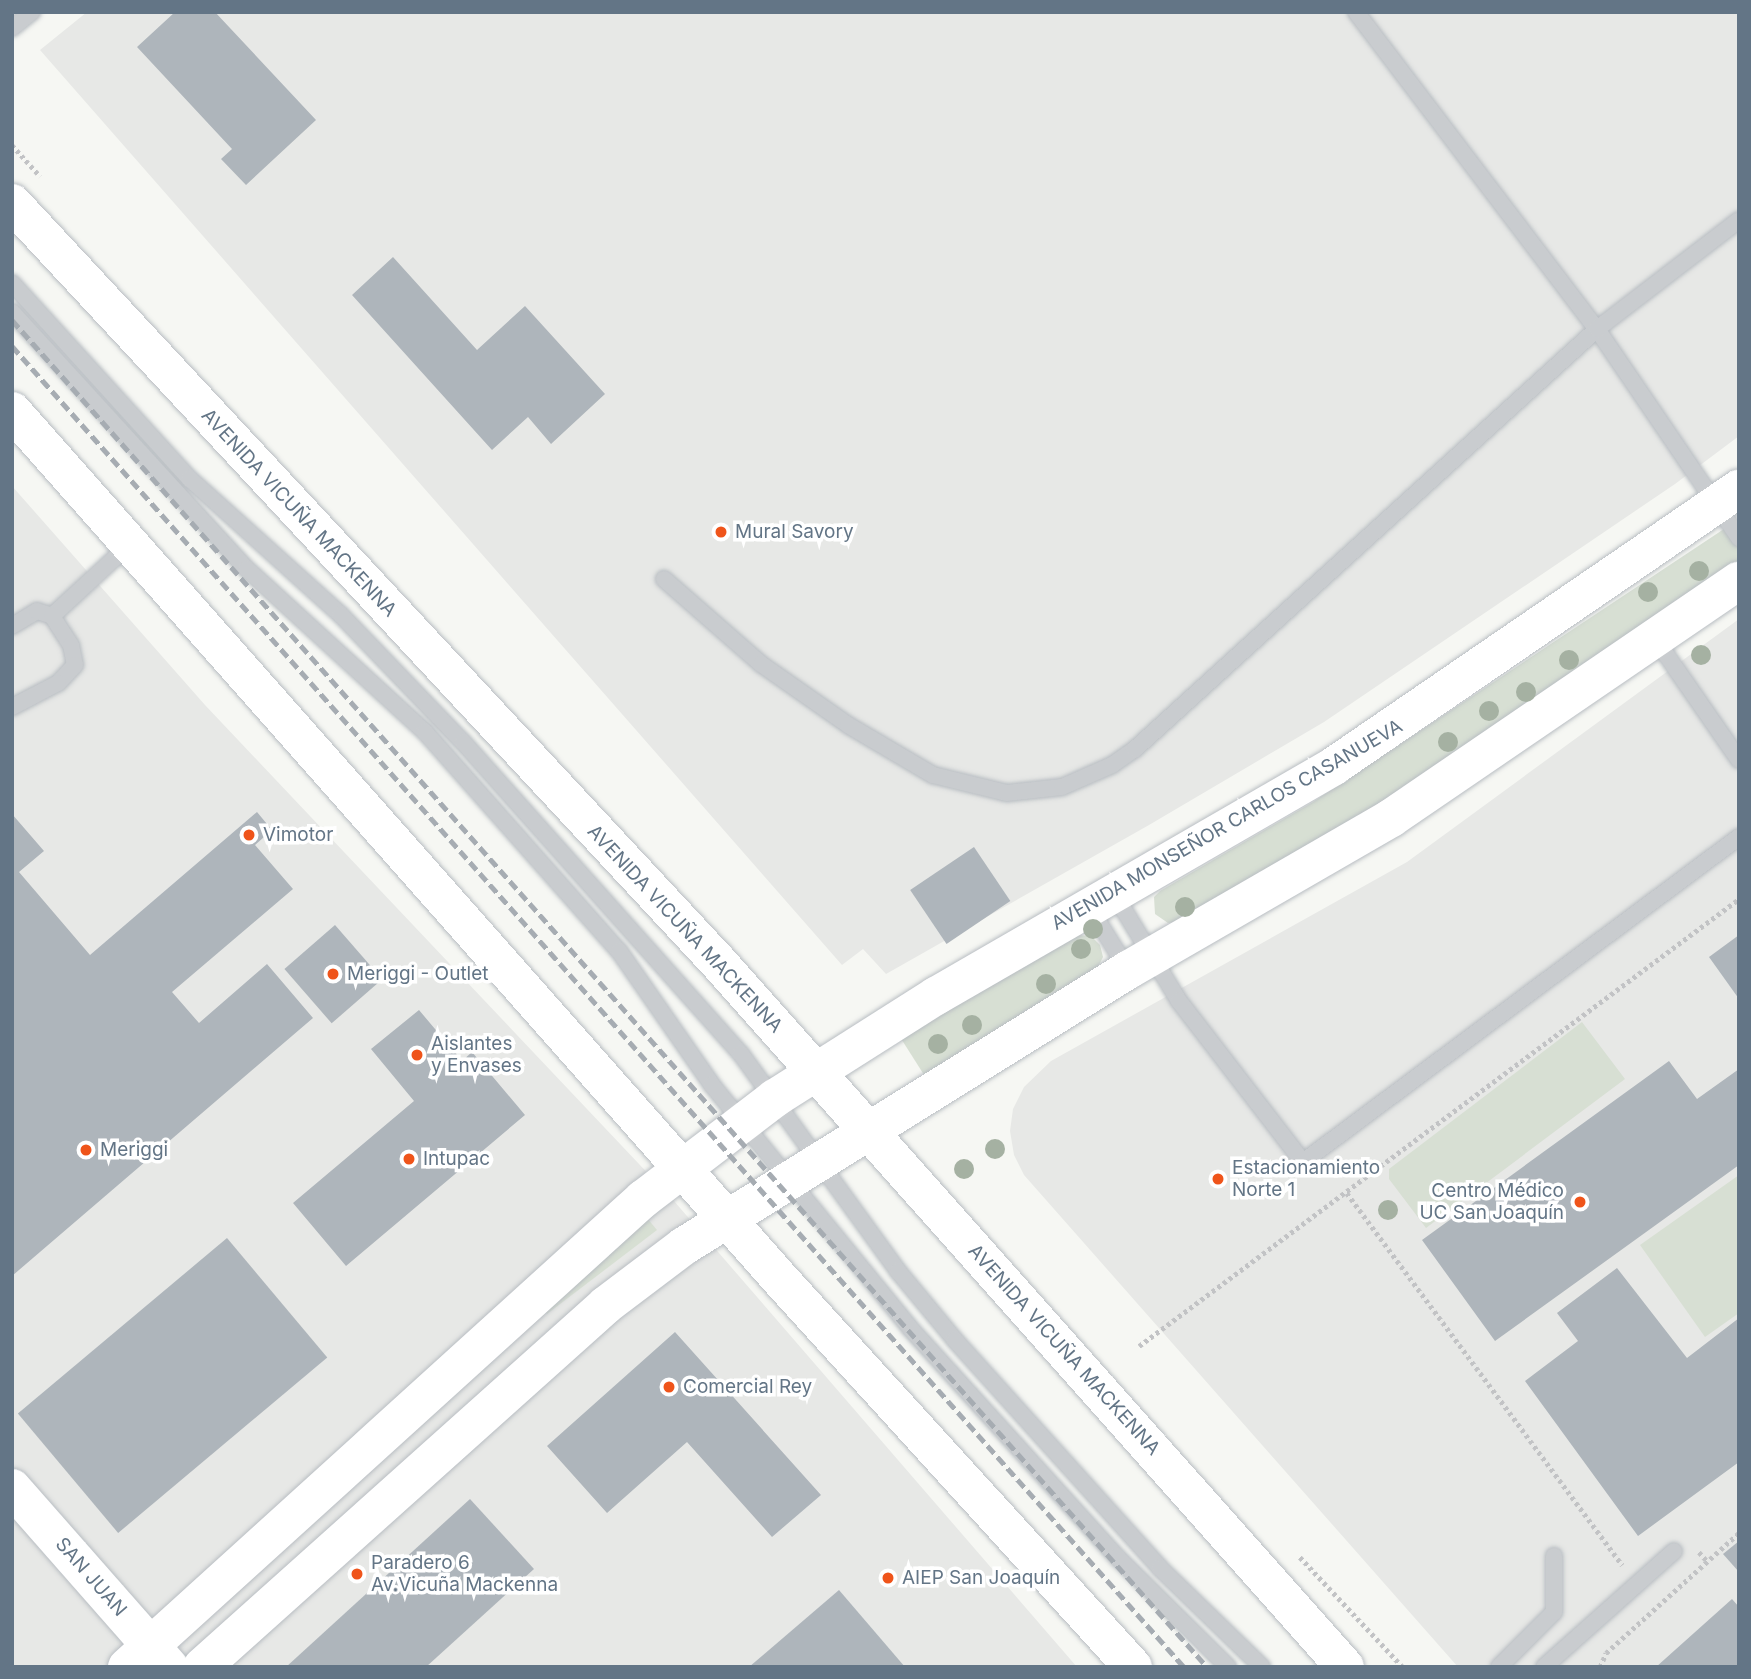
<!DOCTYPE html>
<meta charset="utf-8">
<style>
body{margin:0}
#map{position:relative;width:1751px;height:1679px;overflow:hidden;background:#f6f7f3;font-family:Inter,sans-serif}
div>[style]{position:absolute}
.built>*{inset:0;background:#e7e8e6}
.green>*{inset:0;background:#d7dfd3}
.building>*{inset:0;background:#aeb5bb;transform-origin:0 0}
.path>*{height:4.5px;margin-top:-2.25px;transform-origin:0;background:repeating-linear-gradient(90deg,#c2c3c5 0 3.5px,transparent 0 7px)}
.roads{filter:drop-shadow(0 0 2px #b8bdc2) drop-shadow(0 0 2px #b8bdc2)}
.lane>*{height:16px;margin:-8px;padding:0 8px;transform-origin:8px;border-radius:8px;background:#c9cccf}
.secondary>*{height:38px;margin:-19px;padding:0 19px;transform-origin:19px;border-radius:19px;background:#fff}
.primary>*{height:38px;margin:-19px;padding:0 19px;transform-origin:19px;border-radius:19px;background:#fff}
.rail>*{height:5px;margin-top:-2.5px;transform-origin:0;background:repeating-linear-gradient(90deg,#a6acb2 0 10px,transparent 0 15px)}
.trees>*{width:20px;height:20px;margin:-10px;border-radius:50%;background:#a5b1a2}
.dots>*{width:19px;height:19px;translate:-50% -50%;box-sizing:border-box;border:4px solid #fff;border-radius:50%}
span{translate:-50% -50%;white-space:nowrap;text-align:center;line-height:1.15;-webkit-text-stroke:7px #fff;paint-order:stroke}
.street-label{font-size:19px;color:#637586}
.poi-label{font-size:19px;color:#637586}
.left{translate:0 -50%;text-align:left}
.right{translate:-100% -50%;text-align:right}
.frame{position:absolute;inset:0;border:14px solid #637586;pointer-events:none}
</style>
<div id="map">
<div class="built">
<div style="clip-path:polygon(87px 12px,1739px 12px,1739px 436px,1675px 484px,1324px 722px,1149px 825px,886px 974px,863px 949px,842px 965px,40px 50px)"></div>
<div style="clip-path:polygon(12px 486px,205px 705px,674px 1201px,1077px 1667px,12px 1667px)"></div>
<div style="clip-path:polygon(1739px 619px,1739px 1667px,1458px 1667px,1024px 1175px,1014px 1155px,1010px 1131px,1013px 1109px,1024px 1087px,1051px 1061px,1407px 862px)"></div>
</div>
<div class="green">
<div style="clip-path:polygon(1739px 519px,1739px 561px,1444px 762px,1311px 846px,1176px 922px,1168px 923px,1155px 914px,1154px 897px,1160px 891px,1313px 802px)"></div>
<div style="clip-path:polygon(1078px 935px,1091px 936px,1100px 945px,1103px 957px,1097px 969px,926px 1078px,900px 1037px)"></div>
<div style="clip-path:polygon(1582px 1022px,1625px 1079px,1426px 1228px,1389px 1179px,1389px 1169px)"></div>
<div style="clip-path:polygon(1739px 1175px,1739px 1313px,1705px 1337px,1640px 1245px)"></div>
<div style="clip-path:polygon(647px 1218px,657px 1230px,547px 1314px,545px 1311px)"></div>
</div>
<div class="building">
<div style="clip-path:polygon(175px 12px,215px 12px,316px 120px,246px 185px,221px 159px,232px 149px,137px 47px)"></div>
<div style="clip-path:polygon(393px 257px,477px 350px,525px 306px,605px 394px,551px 444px,528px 417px,492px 450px,352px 295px)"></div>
<div style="clip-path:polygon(257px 812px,272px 830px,255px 845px,293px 889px,172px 992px,199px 1023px,267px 964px,313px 1018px,12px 1276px,12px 814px,44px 851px,19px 872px,90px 955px)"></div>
<div style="left:974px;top:847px;width:65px;height:77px;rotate:56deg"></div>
<div style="left:335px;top:925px;width:72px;height:67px;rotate:49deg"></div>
<div style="clip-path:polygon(1739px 935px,1739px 999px,1709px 957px)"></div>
<div style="clip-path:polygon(419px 1010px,462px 1061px,472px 1052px,525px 1115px,346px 1266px,293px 1203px,414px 1101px,371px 1049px)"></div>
<div style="clip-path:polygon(1669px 1061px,1697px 1099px,1739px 1069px,1739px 1165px,1495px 1341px,1422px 1240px)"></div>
<div style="left:227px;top:1238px;width:156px;height:273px;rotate:50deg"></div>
<div style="clip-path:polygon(1617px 1268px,1687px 1358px,1739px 1318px,1739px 1462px,1638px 1536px,1525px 1381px,1578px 1341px,1557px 1313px)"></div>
<div style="clip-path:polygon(675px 1332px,821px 1495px,772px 1537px,687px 1442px,607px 1513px,547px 1446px)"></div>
<div style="clip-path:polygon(470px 1499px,534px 1569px,426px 1667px,286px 1667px)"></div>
<div style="clip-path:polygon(1739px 1541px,1739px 1572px,1723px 1554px)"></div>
<div style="clip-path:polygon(839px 1590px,905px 1667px,749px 1667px)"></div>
<div style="clip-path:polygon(1732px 1599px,1739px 1607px,1739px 1667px,1656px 1667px)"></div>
</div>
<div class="path">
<div style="left:12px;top:145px;width:42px;rotate:47.9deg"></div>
<div style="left:1347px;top:1193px;width:463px;rotate:53.5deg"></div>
<div style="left:1139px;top:1346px;width:748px;rotate:-36.69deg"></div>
<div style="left:1699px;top:1552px;width:12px;rotate:48deg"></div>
<div style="left:1300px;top:1557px;width:151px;rotate:46.9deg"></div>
<div style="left:1600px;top:1667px;width:15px;rotate:-67deg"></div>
<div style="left:1606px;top:1653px;width:179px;rotate:-42.1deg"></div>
</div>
<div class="roads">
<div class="lane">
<div style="left:1356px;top:12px;width:398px;rotate:52.8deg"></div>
<div style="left:1597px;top:329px;width:253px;rotate:55.8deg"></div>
<div style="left:12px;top:28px;width:26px;rotate:-39deg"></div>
<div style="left:12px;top:283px;width:265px;rotate:47.8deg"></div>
<div style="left:190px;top:479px;width:203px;rotate:42deg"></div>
<div style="left:341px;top:615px;width:176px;rotate:46.2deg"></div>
<div style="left:463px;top:742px;width:418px;rotate:48.3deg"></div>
<div style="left:741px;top:1054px;width:268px;rotate:54.1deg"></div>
<div style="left:898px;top:1271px;width:89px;rotate:50.4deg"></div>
<div style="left:955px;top:1340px;width:307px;rotate:48deg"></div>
<div style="left:1160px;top:1568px;width:142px;rotate:44.1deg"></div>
<div style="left:12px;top:312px;width:348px;rotate:47.6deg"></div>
<div style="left:247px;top:569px;width:241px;rotate:42.5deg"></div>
<div style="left:425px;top:732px;width:293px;rotate:48.5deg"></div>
<div style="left:619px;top:951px;width:163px;rotate:55.2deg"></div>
<div style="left:712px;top:1085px;width:313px;rotate:50.8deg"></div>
<div style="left:910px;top:1328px;width:309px;rotate:47.9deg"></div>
<div style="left:1117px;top:1557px;width:156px;rotate:44.7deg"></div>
<div style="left:664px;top:579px;width:129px;rotate:41.2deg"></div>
<div style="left:761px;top:664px;width:106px;rotate:35deg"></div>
<div style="left:848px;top:725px;width:99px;rotate:30.5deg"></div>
<div style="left:933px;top:775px;width:76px;rotate:13.7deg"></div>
<div style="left:1007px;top:793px;width:55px;rotate:-6.2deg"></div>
<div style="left:1062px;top:787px;width:55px;rotate:-23.7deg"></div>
<div style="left:1112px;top:765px;width:28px;rotate:-35deg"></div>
<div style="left:1135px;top:749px;width:624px;rotate:-42.27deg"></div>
<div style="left:1597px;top:329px;width:179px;rotate:-37.5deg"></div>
<div style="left:52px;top:616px;width:106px;rotate:-42.7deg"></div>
<div style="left:12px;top:626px;width:29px;rotate:-31deg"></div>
<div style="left:37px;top:611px;width:16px;rotate:18deg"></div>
<div style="left:52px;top:616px;width:35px;rotate:57deg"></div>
<div style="left:71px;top:645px;width:20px;rotate:79deg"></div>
<div style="left:75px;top:665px;width:25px;rotate:133deg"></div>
<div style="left:58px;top:683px;width:52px;rotate:152.4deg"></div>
<div style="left:1656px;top:640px;width:146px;rotate:55.3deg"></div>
<div style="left:1113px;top:892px;width:127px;rotate:58.8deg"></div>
<div style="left:1179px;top:1001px;width:203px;rotate:52.4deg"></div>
<div style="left:1303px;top:1162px;width:544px;rotate:-36.7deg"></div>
<div style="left:1089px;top:907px;width:74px;rotate:58.2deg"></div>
<div style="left:1499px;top:1667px;width:78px;rotate:-45deg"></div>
<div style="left:1554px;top:1612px;width:56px;rotate:-90deg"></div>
<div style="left:1544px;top:1667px;width:174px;rotate:-41.7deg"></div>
</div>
<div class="secondary">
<div style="left:12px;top:1488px;width:238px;rotate:48.7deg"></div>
<div style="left:127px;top:1667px;width:697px;rotate:-42.21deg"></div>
<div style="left:643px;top:1199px;width:166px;rotate:-37.4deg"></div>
<div style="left:775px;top:1098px;width:191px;rotate:-32.4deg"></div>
<div style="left:936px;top:996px;width:460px;rotate:-30deg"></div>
<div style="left:1334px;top:766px;width:491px;rotate:-34.4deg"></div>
<div style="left:202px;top:1667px;width:542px;rotate:-41.86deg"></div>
<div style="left:606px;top:1305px;width:98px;rotate:-37.1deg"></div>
<div style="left:684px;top:1246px;width:523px;rotate:-31.87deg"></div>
<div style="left:1128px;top:970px;width:304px;rotate:-30deg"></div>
<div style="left:1391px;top:818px;width:421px;rotate:-34.3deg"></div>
</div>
<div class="primary">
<div style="left:12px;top:203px;width:1038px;rotate:47.07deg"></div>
<div style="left:719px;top:963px;width:942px;rotate:48.36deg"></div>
<div style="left:12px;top:411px;width:1158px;rotate:48.5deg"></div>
<div style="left:779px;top:1278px;width:526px;rotate:47.7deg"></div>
</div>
</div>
<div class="rail">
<div style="left:12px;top:320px;width:1801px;rotate:48.42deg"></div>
<div style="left:12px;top:346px;width:1766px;rotate:48.42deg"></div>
</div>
<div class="trees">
<div style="left:1699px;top:571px"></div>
<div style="left:1648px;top:592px"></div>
<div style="left:1701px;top:655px"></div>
<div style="left:1569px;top:660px"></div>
<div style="left:1526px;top:692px"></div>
<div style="left:1489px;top:711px"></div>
<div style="left:1448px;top:742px"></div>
<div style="left:1185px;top:907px"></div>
<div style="left:1093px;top:929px"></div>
<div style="left:1081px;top:949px"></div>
<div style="left:1046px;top:984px"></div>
<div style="left:972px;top:1025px"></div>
<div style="left:938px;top:1044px"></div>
<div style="left:995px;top:1149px"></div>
<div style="left:964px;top:1169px"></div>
<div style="left:1388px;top:1210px"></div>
</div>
<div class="dots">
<div style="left:721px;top:532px;background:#ef541a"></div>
<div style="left:249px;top:835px;background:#ef541a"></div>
<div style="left:333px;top:974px;background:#ef541a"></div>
<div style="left:417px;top:1055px;background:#ef541a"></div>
<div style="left:86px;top:1150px;background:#ef541a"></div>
<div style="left:409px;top:1159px;background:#ef541a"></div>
<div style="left:1218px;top:1179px;background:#ef541a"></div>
<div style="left:1580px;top:1202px;background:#ef541a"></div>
<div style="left:669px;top:1387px;background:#ef541a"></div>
<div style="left:357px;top:1574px;background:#ef541a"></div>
<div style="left:888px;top:1578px;background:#ef541a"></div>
</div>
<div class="street-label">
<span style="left:299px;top:513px;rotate:47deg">AVENIDA VICUÑA MACKENNA</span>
<span style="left:1227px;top:825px;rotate:-30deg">AVENIDA MONSEÑOR CARLOS CASANUEVA</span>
<span style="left:685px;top:929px;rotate:47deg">AVENIDA VICUÑA MACKENNA</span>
<span style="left:1064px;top:1350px;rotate:48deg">AVENIDA VICUÑA MACKENNA</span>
<span style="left:91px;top:1577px;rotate:49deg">SAN JUAN</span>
</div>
<div class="poi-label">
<span class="left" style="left:735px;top:532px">Mural Savory</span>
<span class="left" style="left:263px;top:835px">Vimotor</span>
<span class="left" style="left:347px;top:974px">Meriggi - Outlet</span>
<span class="left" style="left:431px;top:1055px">Aislantes<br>y Envases</span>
<span class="left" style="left:100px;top:1150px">Meriggi</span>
<span class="left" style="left:423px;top:1159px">Intupac</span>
<span class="left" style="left:1232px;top:1179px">Estacionamiento<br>Norte 1</span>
<span class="right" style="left:1564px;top:1202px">Centro Médico<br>UC San Joaquín</span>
<span class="left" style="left:683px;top:1387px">Comercial Rey</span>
<span class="left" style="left:371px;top:1574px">Paradero 6<br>Av.Vicuña Mackenna</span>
<span class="left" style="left:902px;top:1578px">AIEP San Joaquín</span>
</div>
<div class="frame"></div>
</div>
